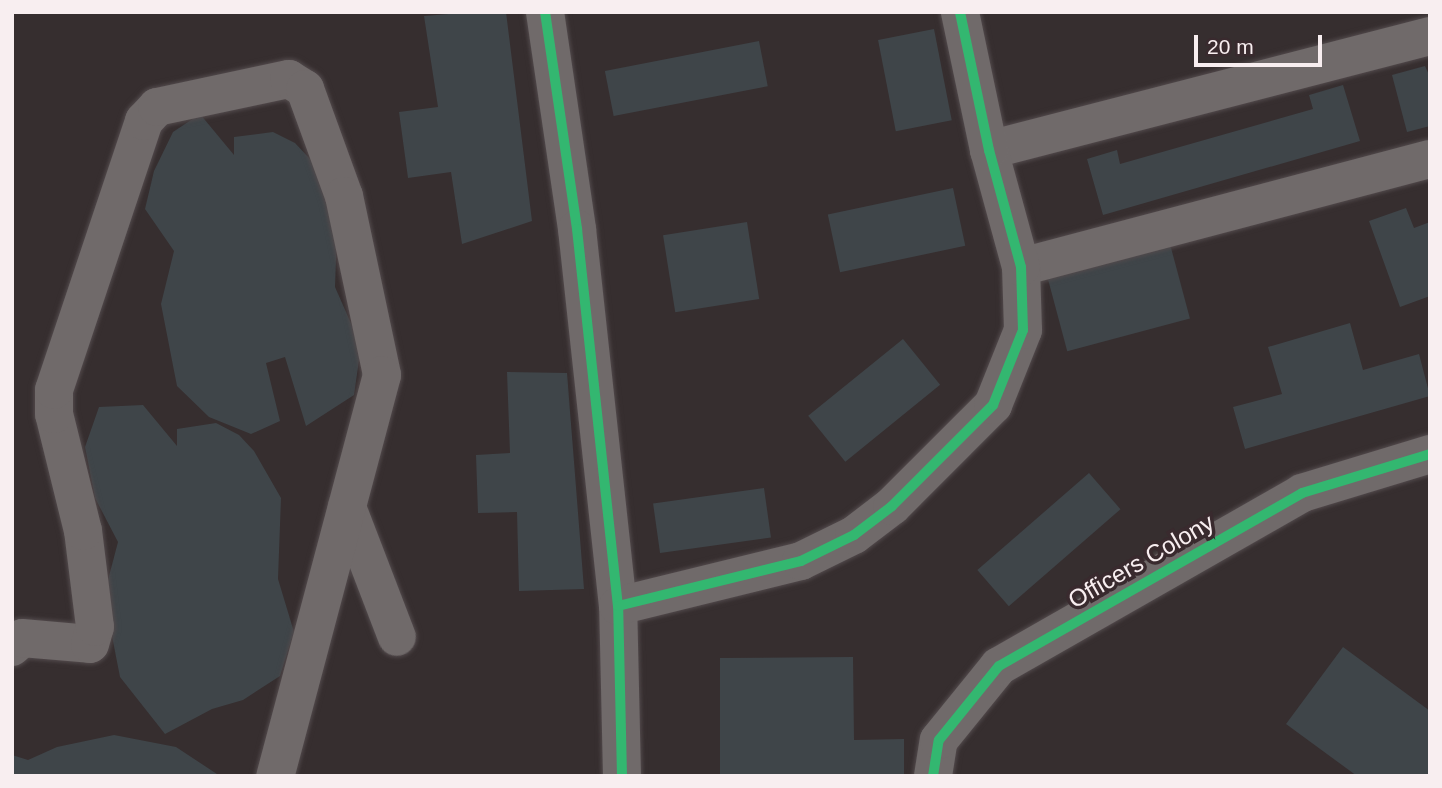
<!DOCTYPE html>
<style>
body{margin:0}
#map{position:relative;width:1442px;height:788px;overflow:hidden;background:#362e2f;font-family:Arial,sans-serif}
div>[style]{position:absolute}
.building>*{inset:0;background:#3f4549;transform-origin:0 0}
.roads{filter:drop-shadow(0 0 2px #524a4c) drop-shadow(0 0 2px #524a4c)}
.minor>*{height:38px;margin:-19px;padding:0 19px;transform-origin:19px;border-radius:19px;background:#706a6a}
.cycleway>*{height:10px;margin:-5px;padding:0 5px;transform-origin:5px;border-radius:5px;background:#33b770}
span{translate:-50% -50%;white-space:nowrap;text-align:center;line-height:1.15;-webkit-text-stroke:7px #392a2e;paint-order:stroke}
.street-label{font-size:24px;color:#f8eef0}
.frame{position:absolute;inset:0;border:14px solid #f8eef0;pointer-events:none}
.scale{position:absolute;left:1194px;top:35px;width:128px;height:32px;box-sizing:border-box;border:4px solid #f8eef0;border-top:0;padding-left:9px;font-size:21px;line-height:24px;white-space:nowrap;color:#f8eef0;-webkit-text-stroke:5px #392a2e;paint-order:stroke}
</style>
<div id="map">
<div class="building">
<div style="clip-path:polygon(473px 12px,506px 12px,532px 221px,462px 244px,451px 172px,408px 178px,399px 112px,438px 107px,424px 16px)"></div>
<div style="left:934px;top:29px;width:93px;height:57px;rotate:79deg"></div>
<div style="left:759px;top:41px;width:46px;height:157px;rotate:79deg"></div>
<div style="clip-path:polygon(1425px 66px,1430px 77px,1430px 126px,1407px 132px,1392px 75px)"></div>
<div style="clip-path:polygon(1343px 85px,1360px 141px,1103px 215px,1087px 159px,1117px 150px,1120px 164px,1313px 109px,1309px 95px)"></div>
<div style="clip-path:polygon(200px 114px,234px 155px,234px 137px,273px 132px,295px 143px,311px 160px,338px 206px,335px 287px,361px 346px,354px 395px,306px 426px,285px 357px,266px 363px,280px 421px,251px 434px,209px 417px,177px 386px,161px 304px,174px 251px,145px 209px,154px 171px,173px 132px)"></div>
<div style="left:953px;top:188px;width:59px;height:128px;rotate:78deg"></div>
<div style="clip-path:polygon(1406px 208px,1414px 228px,1430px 222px,1430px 296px,1400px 307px,1369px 221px)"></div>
<div style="left:747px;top:222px;width:78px;height:85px;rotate:81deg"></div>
<div style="left:1170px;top:244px;width:77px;height:127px;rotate:75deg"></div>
<div style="clip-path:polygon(1350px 323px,1363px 370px,1419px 354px,1430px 396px,1245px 449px,1233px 407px,1282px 394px,1268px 347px)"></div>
<div style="left:903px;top:339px;width:59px;height:122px;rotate:51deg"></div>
<div style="clip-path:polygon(507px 372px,567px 373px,584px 589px,519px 591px,517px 512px,478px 513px,476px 455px,510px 453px)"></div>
<div style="clip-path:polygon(143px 405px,177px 446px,177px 429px,216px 423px,239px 435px,254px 451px,281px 498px,278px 579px,294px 632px,280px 676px,243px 700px,212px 709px,165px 734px,120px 677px,104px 595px,118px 542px,95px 498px,85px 447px,99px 407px)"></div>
<div style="left:1089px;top:473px;width:48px;height:148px;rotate:49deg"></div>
<div style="left:764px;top:488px;width:50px;height:112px;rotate:82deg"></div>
<div style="clip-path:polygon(1343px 647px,1430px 711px,1430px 776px,1357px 776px,1286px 724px)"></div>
<div style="clip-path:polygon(853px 657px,854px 740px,904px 739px,904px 776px,720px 776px,720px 658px)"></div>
<div style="clip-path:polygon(114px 735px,176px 747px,220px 776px,12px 776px,12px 755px,28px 760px,57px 747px)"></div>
</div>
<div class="roads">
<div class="minor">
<div style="left:545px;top:12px;width:219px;rotate:81.6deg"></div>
<div style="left:577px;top:229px;width:379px;rotate:83.8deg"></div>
<div style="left:989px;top:150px;width:455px;rotate:-14.5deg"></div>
<div style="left:1021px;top:267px;width:423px;rotate:-14.8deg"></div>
<div style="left:347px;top:507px;width:139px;rotate:69deg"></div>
<div style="left:12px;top:647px;width:13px;rotate:-42deg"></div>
<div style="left:22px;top:638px;width:68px;rotate:5deg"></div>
<div style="left:90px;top:644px;width:18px;rotate:-74deg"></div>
<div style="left:95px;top:627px;width:97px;rotate:-97.1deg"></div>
<div style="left:83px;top:531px;width:121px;rotate:-103.9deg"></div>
<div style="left:54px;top:414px;width:24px;rotate:-90deg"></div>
<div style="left:54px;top:390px;width:284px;rotate:-71.5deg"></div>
<div style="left:144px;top:121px;width:19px;rotate:-47deg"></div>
<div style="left:157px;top:107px;width:135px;rotate:-12deg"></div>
<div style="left:289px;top:79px;width:19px;rotate:32deg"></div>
<div style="left:305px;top:89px;width:114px;rotate:70deg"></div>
<div style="left:344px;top:196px;width:183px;rotate:78deg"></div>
<div style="left:382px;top:375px;width:415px;rotate:104.9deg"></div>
<div style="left:622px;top:776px;width:170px;rotate:-91.3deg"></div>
<div style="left:618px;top:606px;width:188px;rotate:-13.8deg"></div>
<div style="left:801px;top:561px;width:59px;rotate:-26.1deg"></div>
<div style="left:854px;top:535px;width:48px;rotate:-37.3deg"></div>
<div style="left:892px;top:506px;width:143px;rotate:-45deg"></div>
<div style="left:993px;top:405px;width:81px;rotate:-68.2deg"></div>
<div style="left:1023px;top:330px;width:63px;rotate:-91.8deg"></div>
<div style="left:1021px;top:267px;width:121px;rotate:-105.3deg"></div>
<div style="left:989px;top:150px;width:141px;rotate:-101.9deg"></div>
<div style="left:933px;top:776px;width:36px;rotate:-81deg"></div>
<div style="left:939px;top:740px;width:95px;rotate:-51deg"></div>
<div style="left:999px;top:666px;width:349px;rotate:-29.7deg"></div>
<div style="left:1302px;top:493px;width:134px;rotate:-16.9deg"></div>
</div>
</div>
<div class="cycleway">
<div style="left:545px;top:12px;width:219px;rotate:81.6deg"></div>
<div style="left:577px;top:229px;width:379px;rotate:83.8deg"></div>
<div style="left:622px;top:776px;width:170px;rotate:-91.3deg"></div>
<div style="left:618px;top:606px;width:188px;rotate:-13.8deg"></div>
<div style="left:801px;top:561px;width:59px;rotate:-26.1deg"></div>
<div style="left:854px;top:535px;width:48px;rotate:-37.3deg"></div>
<div style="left:892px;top:506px;width:143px;rotate:-45deg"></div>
<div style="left:993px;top:405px;width:81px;rotate:-68.2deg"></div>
<div style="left:1023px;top:330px;width:63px;rotate:-91.8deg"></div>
<div style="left:1021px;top:267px;width:121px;rotate:-105.3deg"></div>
<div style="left:989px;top:150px;width:141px;rotate:-101.9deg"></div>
<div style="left:933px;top:776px;width:36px;rotate:-81deg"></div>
<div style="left:939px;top:740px;width:95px;rotate:-51deg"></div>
<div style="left:999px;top:666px;width:349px;rotate:-29.7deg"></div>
<div style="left:1302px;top:493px;width:134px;rotate:-16.9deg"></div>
</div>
<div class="street-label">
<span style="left:1141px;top:561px;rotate:-30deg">Officers Colony</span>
</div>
<div class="frame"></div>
<div class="scale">20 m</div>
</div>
